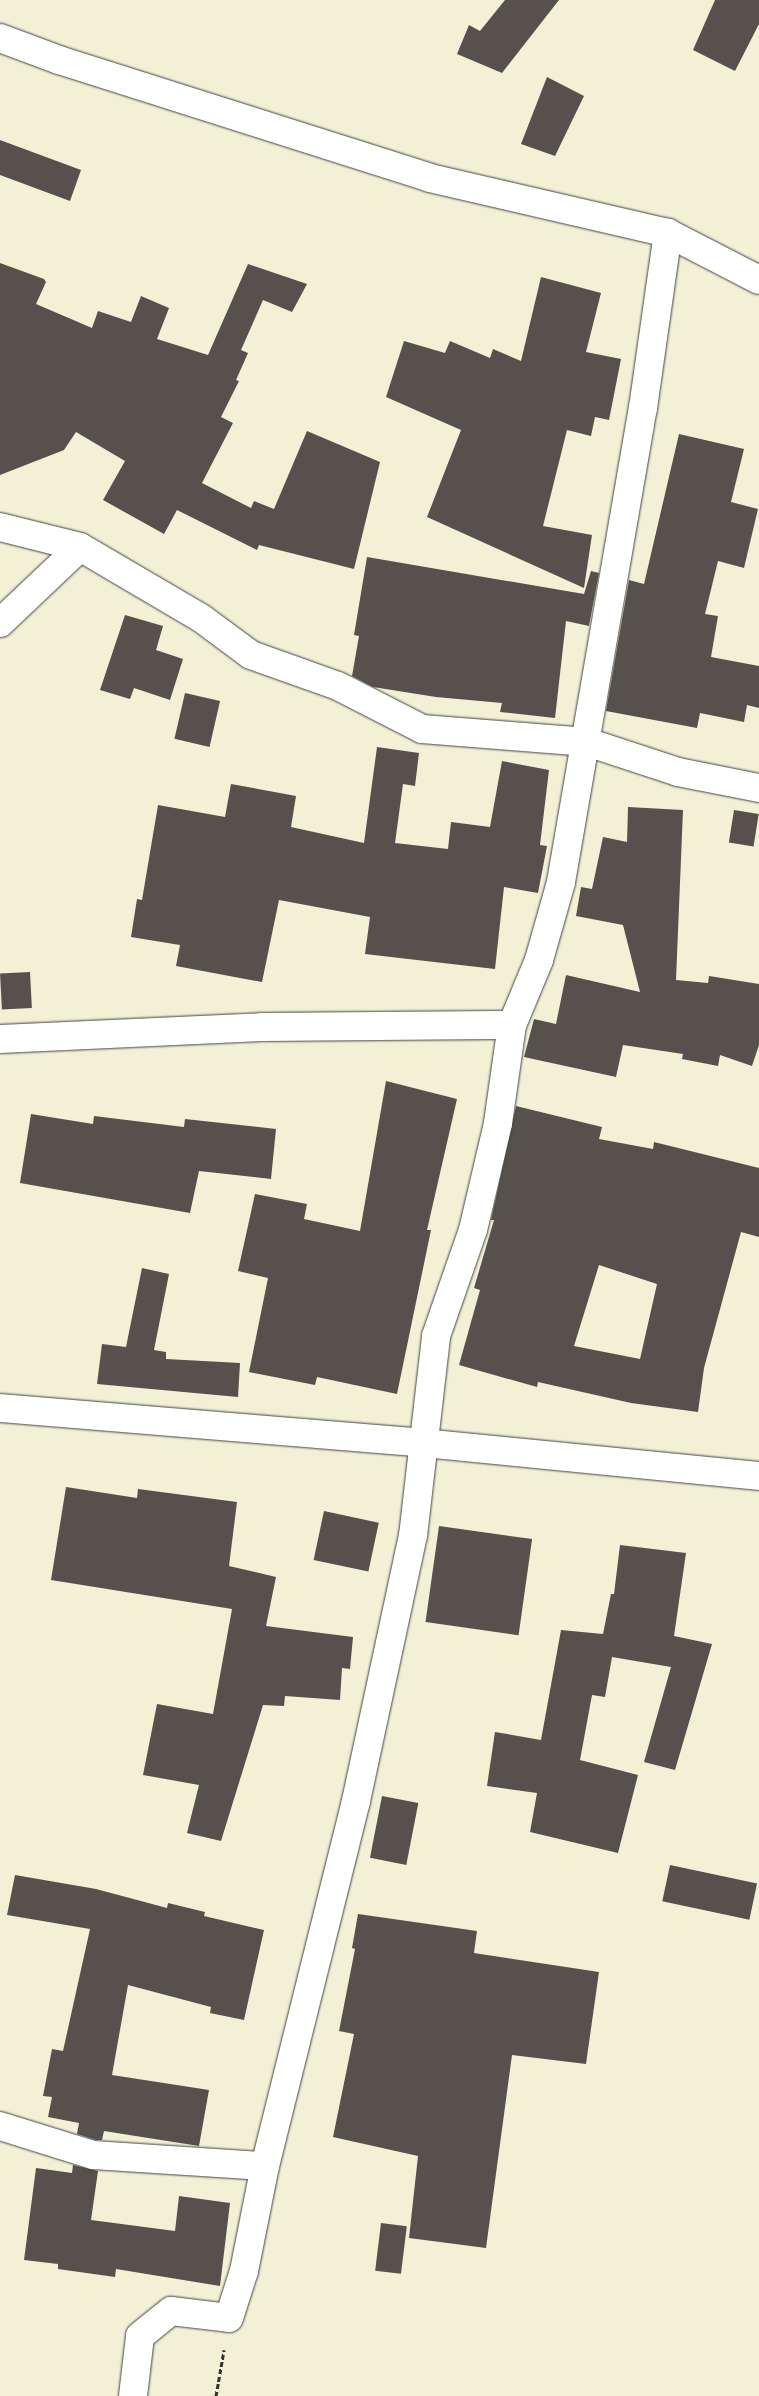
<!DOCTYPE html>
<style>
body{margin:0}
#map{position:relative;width:759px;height:2396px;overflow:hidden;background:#fefcf3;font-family:"IBM Plex Serif",serif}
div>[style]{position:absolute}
.farmland>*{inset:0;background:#f2f0d5;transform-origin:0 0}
.building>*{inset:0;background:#57514d;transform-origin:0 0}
.path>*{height:3px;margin-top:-1.5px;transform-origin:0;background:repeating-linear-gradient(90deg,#323232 0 5px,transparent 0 7.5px)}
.roads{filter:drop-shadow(0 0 1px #434343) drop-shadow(0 0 1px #434343)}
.street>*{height:28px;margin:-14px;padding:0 14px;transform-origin:14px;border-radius:14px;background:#fff}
span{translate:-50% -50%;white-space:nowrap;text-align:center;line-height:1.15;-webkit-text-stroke:5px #fff;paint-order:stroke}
</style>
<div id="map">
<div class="farmland">
<div style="left:0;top:0;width:759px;height:2396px"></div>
</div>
<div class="building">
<div style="clip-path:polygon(505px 0,559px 0,502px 73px,457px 54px,469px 25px,480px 31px)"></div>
<div style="clip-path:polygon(715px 0,759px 0,759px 24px,735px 71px,693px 50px)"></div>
<div style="clip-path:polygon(547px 77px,584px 96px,555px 156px,521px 144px)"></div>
<div style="clip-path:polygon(0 140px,81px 170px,70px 201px,0 175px)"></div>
<div style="clip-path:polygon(0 263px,44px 279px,46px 282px,36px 304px,92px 328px,98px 311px,131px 322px,141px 296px,169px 308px,157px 339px,208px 355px,248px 264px,307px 284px,292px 312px,263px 300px,241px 350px,248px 353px,236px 380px,239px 381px,221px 417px,233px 423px,202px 483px,251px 508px,254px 501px,274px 509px,307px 431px,380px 462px,354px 569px,259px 545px,257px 550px,177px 510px,164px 534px,103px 500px,125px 461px,76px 432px,64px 450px,0 475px)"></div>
<div style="clip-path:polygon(541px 277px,601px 293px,586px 352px,621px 359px,609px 420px,595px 417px,591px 436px,567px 430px,543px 526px,592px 535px,584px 588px,427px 517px,461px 430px,386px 397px,404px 341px,445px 353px,450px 341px,490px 358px,493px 349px,521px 361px)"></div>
<div style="clip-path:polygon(679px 434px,744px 449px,731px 502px,758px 509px,744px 568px,718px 561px,705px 614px,718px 616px,711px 657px,759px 666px,759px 708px,747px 705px,744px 722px,700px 713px,697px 728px,606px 711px,629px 580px,644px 584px)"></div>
<div style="clip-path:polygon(367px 557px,584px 594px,591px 571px,599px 573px,589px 626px,566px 621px,555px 718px,500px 712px,502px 703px,436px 697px,373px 687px,352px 676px,359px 636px,354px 635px)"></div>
<div style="clip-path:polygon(125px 615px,163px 626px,156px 650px,183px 659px,170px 700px,134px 688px,130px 699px,100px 690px)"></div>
<div style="left:185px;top:693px;width:36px;height:47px;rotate:13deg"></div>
<div style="clip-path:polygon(377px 747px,419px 753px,415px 786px,403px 784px,395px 843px,448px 849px,451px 822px,490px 827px,502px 761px,549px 770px,540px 845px,547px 846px,538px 893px,504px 887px,495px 969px,365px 954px,370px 917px,279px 900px,262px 982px,176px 966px,180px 945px,131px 937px,137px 899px,142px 900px,158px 805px,225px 817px,231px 784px,296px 796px,291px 827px,364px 843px)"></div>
<div style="clip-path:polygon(628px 807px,683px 810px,676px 980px,708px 983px,709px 976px,759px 984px,759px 1045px,752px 1066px,720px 1055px,718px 1066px,682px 1059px,683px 1054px,623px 1045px,616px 1077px,524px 1057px,534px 1019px,556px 1024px,566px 975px,640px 992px,623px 925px,576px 916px,581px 887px,592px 889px,603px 837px,627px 842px)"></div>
<div style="left:734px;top:810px;width:25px;height:33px;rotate:9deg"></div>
<div style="left:30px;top:972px;width:36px;height:30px;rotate:87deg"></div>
<div style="clip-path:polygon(386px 1081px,457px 1099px,427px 1230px,431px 1230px,397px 1394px,317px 1377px,315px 1385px,249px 1372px,268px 1278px,238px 1271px,255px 1194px,307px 1204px,304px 1219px,360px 1231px)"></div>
<div style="clip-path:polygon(evenodd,516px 1106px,602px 1127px,599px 1139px,653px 1149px,654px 1142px,759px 1168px,759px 1237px,741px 1232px,704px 1368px,698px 1412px,631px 1403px,538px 1382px,537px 1387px,459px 1365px,480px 1290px,474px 1288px,494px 1220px,491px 1220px,516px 1106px,599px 1265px,657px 1284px,640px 1359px,574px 1346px,599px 1265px)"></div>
<div style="clip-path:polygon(31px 1114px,93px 1124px,94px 1116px,184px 1127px,185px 1119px,276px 1129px,271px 1179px,199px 1171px,190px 1213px,20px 1183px)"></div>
<div style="clip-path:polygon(142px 1268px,169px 1274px,154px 1350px,166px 1352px,166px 1359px,240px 1363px,238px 1397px,97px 1384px,102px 1344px,126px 1347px)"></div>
<div style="clip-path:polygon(66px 1487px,137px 1498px,138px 1489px,237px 1502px,229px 1566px,276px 1577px,266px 1626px,353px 1637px,350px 1669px,342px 1668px,340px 1700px,285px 1696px,284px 1706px,263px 1705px,221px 1841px,187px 1833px,199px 1785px,143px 1775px,157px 1704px,213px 1714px,232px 1609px,51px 1580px)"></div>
<div style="left:324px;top:1511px;width:56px;height:50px;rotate:12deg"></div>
<div style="left:439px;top:1526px;width:94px;height:97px;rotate:8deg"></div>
<div style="clip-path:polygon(620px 1545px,686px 1553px,674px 1636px,712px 1644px,675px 1770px,644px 1762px,671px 1667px,612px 1657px,605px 1697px,592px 1695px,580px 1760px,638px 1775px,618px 1853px,530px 1832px,537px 1793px,487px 1786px,495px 1732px,541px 1740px,561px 1630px,603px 1634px,611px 1594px,614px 1594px)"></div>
<div style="left:382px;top:1796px;width:37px;height:63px;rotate:11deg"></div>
<div style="left:670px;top:1865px;width:89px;height:37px;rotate:12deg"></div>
<div style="clip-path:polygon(15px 1875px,96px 1889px,167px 1908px,168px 1903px,205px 1912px,204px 1916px,264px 1930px,244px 2020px,210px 2013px,211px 2007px,128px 1985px,112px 2075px,209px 2090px,199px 2146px,104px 2131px,102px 2140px,96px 2140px,77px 2134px,79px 2123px,48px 2117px,52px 2097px,43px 2096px,52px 2049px,63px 2051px,90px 1929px,7px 1915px)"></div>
<div style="clip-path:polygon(358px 1914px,477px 1931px,474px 1953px,599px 1972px,586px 2064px,512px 2055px,486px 2248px,409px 2238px,418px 2156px,333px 2137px,354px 2034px,339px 2031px,355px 1949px,352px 1948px)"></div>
<div style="clip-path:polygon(73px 2165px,98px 2171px,91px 2220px,175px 2231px,179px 2196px,230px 2203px,220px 2286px,116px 2269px,115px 2277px,58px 2269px,58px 2264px,24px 2260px,36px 2168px,72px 2173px)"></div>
<div style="left:381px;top:2223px;width:26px;height:48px;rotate:7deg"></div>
</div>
<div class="path">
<div style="left:216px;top:2396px;width:47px;rotate:-80.1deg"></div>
</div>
<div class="roads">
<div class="street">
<div style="left:0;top:38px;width:63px;rotate:20.4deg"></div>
<div style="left:59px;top:60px;width:389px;rotate:17.6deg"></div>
<div style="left:430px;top:178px;width:244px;rotate:13deg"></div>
<div style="left:668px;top:233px;width:102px;rotate:27.3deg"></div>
<div style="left:0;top:527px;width:82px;rotate:14deg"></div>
<div style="left:80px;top:547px;width:140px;rotate:30.4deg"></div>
<div style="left:201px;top:618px;width:62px;rotate:36.5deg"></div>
<div style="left:251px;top:655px;width:92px;rotate:19.6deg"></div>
<div style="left:338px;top:686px;width:94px;rotate:27.1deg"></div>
<div style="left:422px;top:729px;width:166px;rotate:4.5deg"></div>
<div style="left:587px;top:742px;width:96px;rotate:18.2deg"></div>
<div style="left:678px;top:772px;width:83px;rotate:11.2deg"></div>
<div style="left:0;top:623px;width:110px;rotate:-43.5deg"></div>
<div style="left:0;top:1039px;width:262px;rotate:-2.6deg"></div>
<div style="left:262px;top:1027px;width:250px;rotate:-0.5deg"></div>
<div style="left:0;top:1408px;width:424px;rotate:4.7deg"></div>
<div style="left:423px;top:1443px;width:338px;rotate:5.6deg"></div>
<div style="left:0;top:2126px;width:97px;rotate:17.3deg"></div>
<div style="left:93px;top:2155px;width:172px;rotate:3.7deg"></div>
<div style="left:133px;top:2396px;width:60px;rotate:-83.3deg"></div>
<div style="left:140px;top:2336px;width:40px;rotate:-39deg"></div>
<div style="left:171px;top:2311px;width:58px;rotate:6.9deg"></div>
<div style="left:229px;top:2318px;width:49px;rotate:-72.3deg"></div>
<div style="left:244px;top:2271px;width:107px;rotate:-78.7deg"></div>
<div style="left:265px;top:2166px;width:376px;rotate:-76deg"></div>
<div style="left:356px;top:1801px;width:271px;rotate:-77.9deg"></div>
<div style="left:413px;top:1536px;width:201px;rotate:-83.4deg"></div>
<div style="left:436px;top:1336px;width:112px;rotate:-70.8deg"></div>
<div style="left:473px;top:1230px;width:110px;rotate:-76.8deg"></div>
<div style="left:498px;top:1123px;width:99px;rotate:-81.9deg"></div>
<div style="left:512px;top:1025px;width:70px;rotate:-67.4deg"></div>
<div style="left:539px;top:960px;width:81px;rotate:-74.2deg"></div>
<div style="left:561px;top:882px;width:481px;rotate:-80.2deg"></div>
<div style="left:643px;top:408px;width:177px;rotate:-81.9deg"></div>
</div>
</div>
</div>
